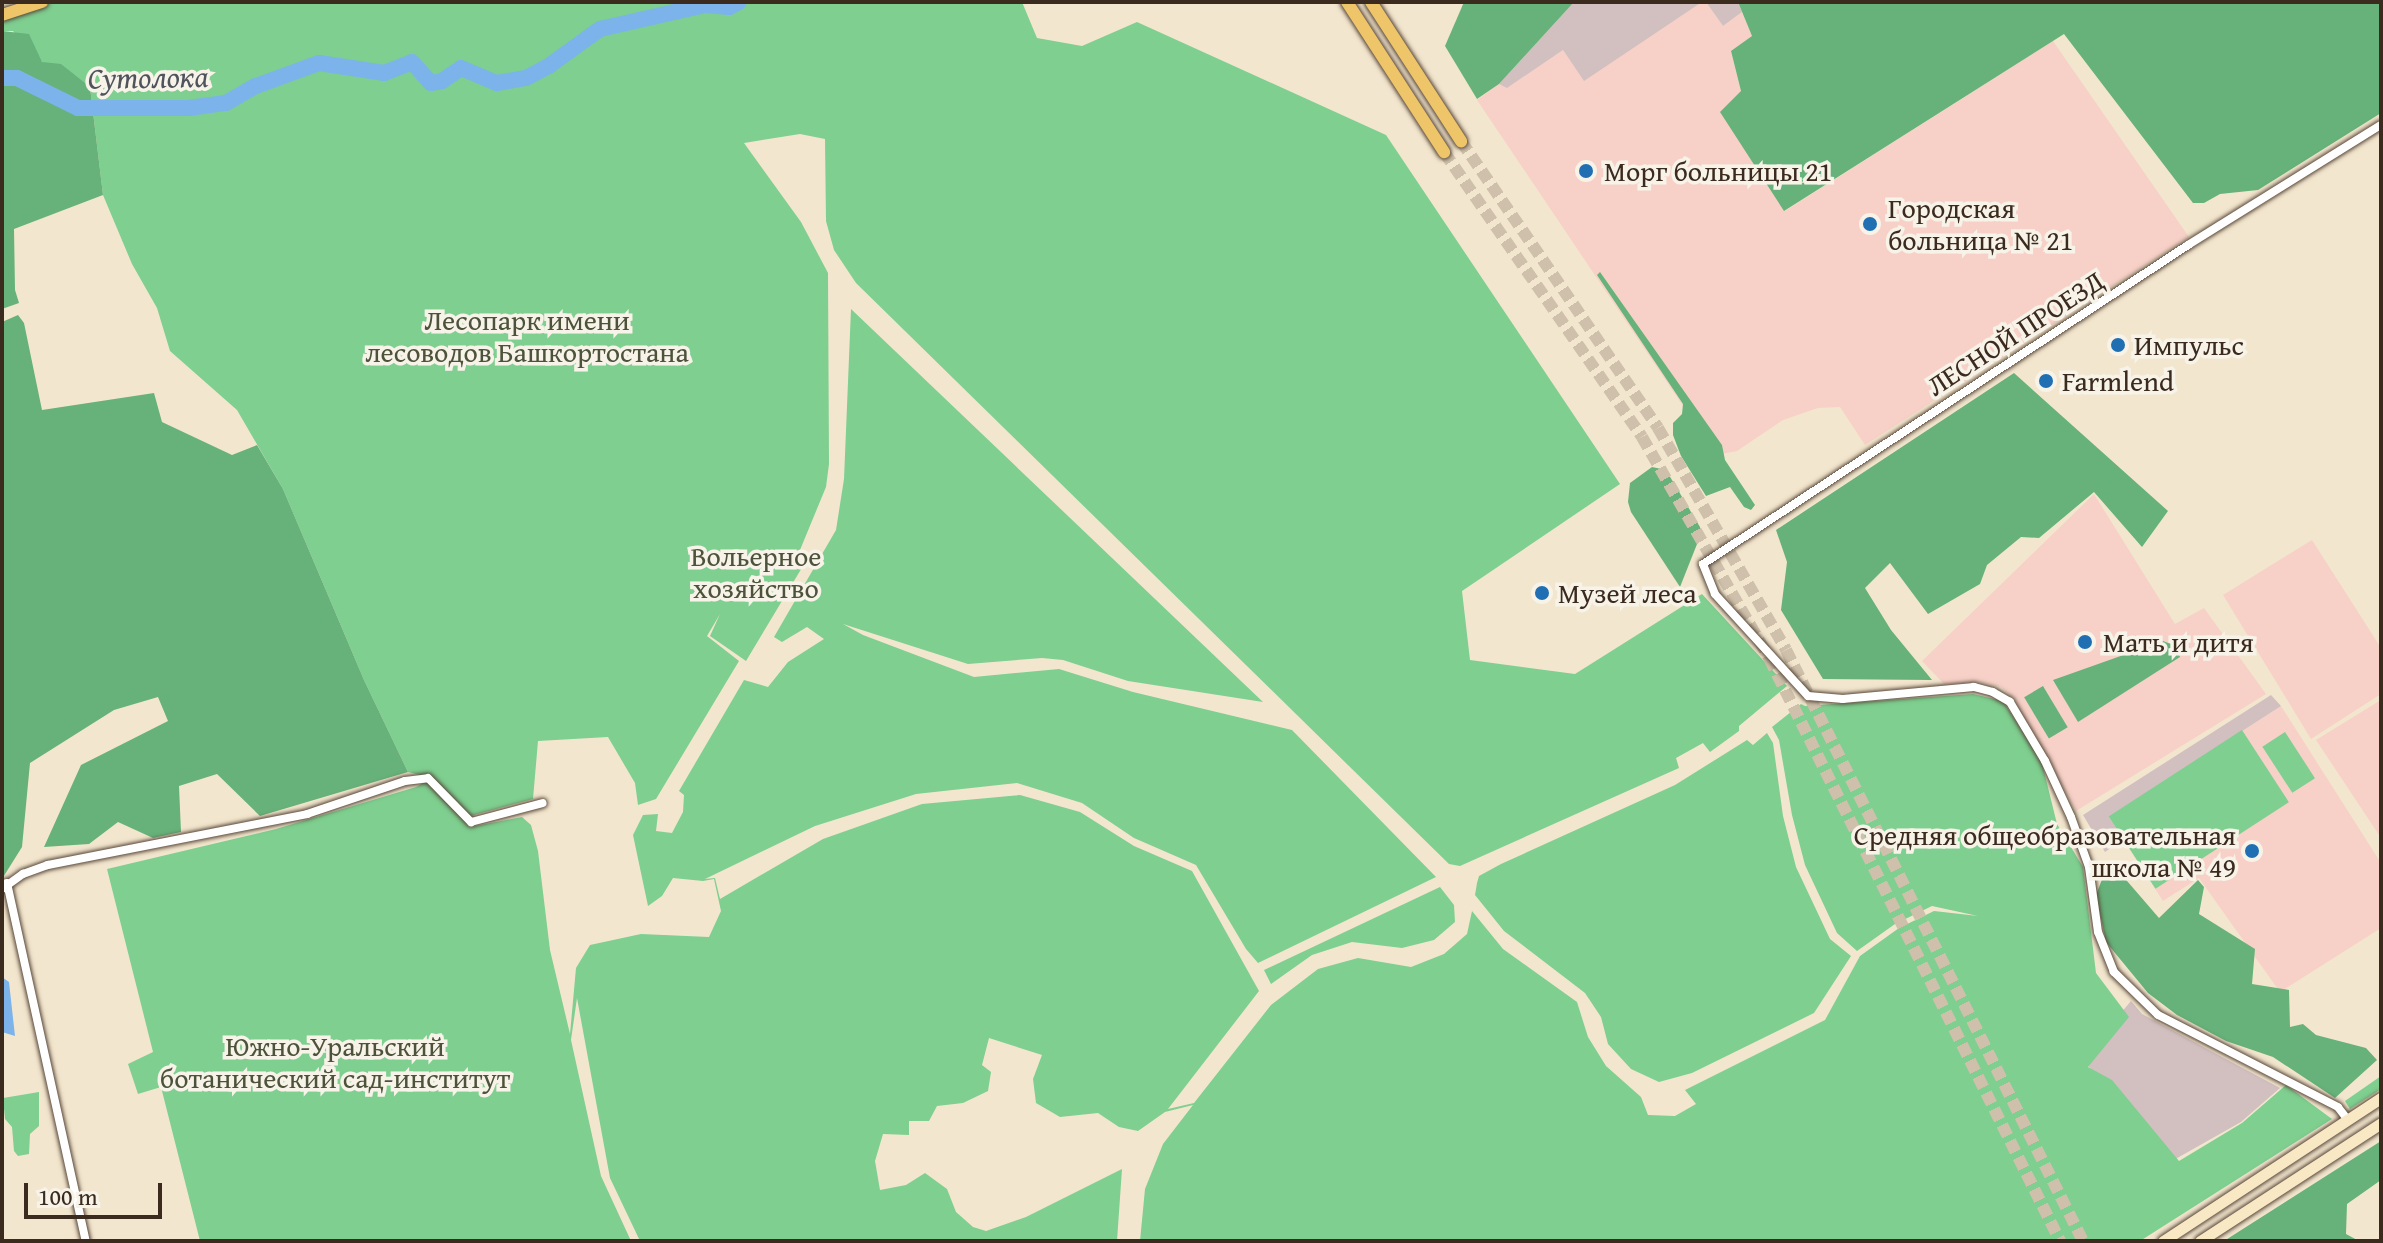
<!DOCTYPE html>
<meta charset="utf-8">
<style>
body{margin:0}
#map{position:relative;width:2383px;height:1243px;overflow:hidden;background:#f3e6ce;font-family:"Gentium Book Plus",serif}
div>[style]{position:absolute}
.built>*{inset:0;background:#f7d1c7}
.industrial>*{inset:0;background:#d2bfc0}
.green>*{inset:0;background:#7ecf90;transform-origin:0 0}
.forest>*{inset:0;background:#66b27a;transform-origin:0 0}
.water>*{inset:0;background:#7cb3eb}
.river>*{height:16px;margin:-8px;padding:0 8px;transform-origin:8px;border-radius:8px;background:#7cb3eb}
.primary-tunnel>*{height:12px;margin-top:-6px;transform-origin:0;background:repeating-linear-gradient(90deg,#cec0ab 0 12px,transparent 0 18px)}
.roads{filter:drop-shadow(0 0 2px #574638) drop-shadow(0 0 2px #574638)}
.street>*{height:8px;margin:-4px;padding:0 4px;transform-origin:4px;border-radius:4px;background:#fff}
.secondary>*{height:11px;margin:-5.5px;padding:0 5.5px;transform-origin:5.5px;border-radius:5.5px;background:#f8e8c3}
.primary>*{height:12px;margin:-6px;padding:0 6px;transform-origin:6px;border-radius:6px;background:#eec569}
.dots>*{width:22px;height:22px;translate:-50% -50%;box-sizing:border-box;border:4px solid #f7f3e8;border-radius:50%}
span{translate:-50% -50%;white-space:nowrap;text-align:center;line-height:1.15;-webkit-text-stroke:7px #f7f3e8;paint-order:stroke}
.poi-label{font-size:28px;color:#3b2a1e}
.left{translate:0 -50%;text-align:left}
.right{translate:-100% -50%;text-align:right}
.park-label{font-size:28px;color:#4c533a}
.street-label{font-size:28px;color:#3b2a1e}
.water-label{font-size:30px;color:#4e535c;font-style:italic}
.frame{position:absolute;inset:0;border:4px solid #3b2a1e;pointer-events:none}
.scale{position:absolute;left:24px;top:1183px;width:138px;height:36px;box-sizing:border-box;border:4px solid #3b2a1e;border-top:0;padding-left:10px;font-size:24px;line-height:28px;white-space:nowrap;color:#3b2a1e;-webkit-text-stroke:6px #f7f3e8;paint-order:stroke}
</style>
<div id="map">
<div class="built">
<div style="clip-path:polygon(1702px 2px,1706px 2px,1723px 26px,1742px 12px,1752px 36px,1731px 52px,1741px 91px,1785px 211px,2053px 41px,2189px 237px,1865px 445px,1840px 407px,1818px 408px,1783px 420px,1737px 451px,1716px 455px,1477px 100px,1499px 84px,1508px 87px,1563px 50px,1584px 80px)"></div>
<div style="clip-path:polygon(2094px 494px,2175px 624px,2204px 608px,2266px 694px,2076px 811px,2014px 699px,2001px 687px,1979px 682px,1944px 684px,1922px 661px)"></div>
<div style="clip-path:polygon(2312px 540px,2381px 648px,2381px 694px,2311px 739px,2223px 595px)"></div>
<div style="clip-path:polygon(2381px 700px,2381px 838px,2316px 740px)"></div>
<div style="clip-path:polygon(2281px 706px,2381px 863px,2381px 928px,2280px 992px,2199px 878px,2163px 901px,2109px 817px)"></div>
</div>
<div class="industrial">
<div style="clip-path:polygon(1574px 2px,1702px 2px,1584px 81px,1563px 50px,1507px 88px,1499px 84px)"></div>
<div style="clip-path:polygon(1706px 2px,1738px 2px,1742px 12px,1723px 26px)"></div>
<div style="clip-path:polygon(2271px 695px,2281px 706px,2109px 817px,2123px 839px,2105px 852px,2083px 815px)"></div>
<div style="clip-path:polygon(2131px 1001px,2142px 1014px,2280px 1088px,2241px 1122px,2172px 1161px,2082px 1059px)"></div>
</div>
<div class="green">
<div style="clip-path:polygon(54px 2px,1022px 2px,1037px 38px,1082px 46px,1137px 22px,1386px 135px,1620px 484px,1462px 591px,1470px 660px,1575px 674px,1702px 594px,1787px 686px,1739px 726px,1739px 731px,1710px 752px,1703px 743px,1676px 758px,1679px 768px,1460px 866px,1449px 864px,856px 283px,834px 250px,826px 221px,825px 139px,800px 134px,744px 143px,801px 222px,828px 273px,829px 464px,826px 487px,800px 550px,809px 556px,746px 661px,710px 636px,720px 614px,707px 636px,739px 661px,656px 799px,638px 805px,635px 783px,608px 737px,538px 741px,533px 799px,470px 816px,454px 808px,470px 827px,522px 817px,531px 825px,538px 851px,550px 950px,570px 1034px,576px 968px,590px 945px,641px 934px,709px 937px,721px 911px,714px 879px,703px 881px,673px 878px,662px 896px,648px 906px,633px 835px,643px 815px,658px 814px,656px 831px,672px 833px,683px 812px,684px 795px,679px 791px,744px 680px,768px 687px,788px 662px,824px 639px,807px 627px,782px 642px,774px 637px,836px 530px,844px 479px,851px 309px,1263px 702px,1128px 681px,1063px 660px,1042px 658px,968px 664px,843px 624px,863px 635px,974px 677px,1059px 669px,1133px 692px,1292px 730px,1436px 877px,1258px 963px,1246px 949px,1196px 865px,1134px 838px,1082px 803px,1017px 783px,916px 794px,815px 826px,705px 879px,715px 878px,720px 899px,823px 839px,922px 804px,1020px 795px,1080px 812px,1134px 846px,1192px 871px,1259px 991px,1168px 1109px,1194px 1103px,1271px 1005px,1318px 969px,1358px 958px,1411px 967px,1444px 954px,1467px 934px,1472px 911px,1503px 949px,1577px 1002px,1588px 1037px,1606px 1066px,1641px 1097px,1648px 1115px,1675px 1116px,1696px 1104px,1685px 1090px,1825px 1020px,1860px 956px,1899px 928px,1934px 911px,1978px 916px,1932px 906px,1895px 924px,1857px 951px,1837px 933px,1805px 865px,1792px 815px,1779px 740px,1772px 727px,1801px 704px,1805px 706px,1973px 694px,2003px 701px,2041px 759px,2057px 824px,2083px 867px,2096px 973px,2129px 1017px,2088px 1067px,2112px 1080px,2179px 1161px,2242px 1123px,2286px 1085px,2332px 1119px,2140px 1241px,1140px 1241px,1145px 1189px,1163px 1144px,1193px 1105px,1165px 1112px,1138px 1131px,1119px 1127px,1098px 1113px,1060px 1117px,1036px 1103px,1033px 1079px,1042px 1055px,989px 1038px,982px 1065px,991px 1072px,988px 1091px,963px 1103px,937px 1106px,929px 1121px,909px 1121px,909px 1135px,883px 1134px,875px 1161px,880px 1190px,906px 1185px,925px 1173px,947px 1189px,956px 1212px,973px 1227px,986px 1231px,1026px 1217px,1122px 1169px,1117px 1241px,640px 1241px,610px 1178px,577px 998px,571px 1040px,601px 1176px,631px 1241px,200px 1241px,161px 1087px,138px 1094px,128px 1064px,153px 1052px,107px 869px,276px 829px,416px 787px,432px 778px,408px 772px,364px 680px,283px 489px,237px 410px,170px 351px,157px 308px,132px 264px,103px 195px,90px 87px,42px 62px,13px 31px,2px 31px,2px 20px)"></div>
<div style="left:2242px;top:730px;width:86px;height:159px;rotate:57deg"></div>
<div style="left:2285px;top:732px;width:55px;height:27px;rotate:57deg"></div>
<div style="clip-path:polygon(1767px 733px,1773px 743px,1783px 816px,1796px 867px,1830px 939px,1851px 956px,1814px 1013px,1692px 1073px,1659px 1082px,1631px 1069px,1608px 1044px,1601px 1017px,1585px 993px,1504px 931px,1475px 895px,1477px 883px,1479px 876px,1501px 864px,1675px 785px,1747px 740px,1753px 745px)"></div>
<div style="clip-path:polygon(1440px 887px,1454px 905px,1455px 922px,1434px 940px,1402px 948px,1352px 942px,1312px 955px,1271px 984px,1264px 970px)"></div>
<div style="clip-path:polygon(2381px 1076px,2381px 1089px,2350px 1109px,2345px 1101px)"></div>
<div style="clip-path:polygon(39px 1092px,39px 1126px,30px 1134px,29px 1154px,18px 1156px,14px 1151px,12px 1127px,5px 1119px,3px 1098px)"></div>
</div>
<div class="forest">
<div style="clip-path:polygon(1464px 2px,1574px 2px,1499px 84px,1477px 99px,1445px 46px)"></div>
<div style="clip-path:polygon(1738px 2px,2381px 2px,2381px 113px,2258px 190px,2220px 194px,2204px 203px,2193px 203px,2064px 34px,1784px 211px,1720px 112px,1741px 91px,1731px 51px,1752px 36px)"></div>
<div style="clip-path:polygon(2px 31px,29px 34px,42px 62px,61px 64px,90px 87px,103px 195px,14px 229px,15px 290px,19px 303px,2px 309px)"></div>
<div style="clip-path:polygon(1600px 272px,1722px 445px,1725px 460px,1755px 505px,1751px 510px,1744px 507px,1730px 487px,1706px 496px,1681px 456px,1673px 435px,1673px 423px,1682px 414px,1683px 404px,1597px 275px)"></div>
<div style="clip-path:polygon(18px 315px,24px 323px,42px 410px,154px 393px,162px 422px,232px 455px,257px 445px,283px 489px,364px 680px,408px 772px,260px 816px,217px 774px,179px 786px,181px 832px,153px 838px,118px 822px,89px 844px,44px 847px,81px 765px,168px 721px,158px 697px,114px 710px,30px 763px,22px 847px,2px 879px,2px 322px)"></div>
<div style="clip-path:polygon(2014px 373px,2168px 511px,2142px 547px,2094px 492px,2039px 538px,2021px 537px,1987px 565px,1980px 584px,1928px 614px,1890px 563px,1865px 588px,1891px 630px,1932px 680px,1823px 679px,1781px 610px,1787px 562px,1776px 530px)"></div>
<div style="clip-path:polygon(1652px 467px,1666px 470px,1700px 527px,1701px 534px,1680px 587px,1631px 512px,1628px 502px,1630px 483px)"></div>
<div style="clip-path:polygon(2163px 641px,2176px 646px,2180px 657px,2078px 722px,2053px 680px)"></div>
<div style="left:2043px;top:686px;width:48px;height:22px;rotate:59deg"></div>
<div style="clip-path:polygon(2115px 867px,2159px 918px,2198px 880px,2204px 887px,2199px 914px,2255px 949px,2252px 984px,2289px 990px,2290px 1027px,2303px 1024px,2316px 1035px,2366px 1048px,2377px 1060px,2335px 1098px,2273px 1057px,2226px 1041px,2177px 1015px,2148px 993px,2106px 942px,2096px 895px,2106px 869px)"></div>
<div style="clip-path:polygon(2381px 1141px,2381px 1180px,2347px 1204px,2346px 1234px,2359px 1241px,2224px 1241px)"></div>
</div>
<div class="water">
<div style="clip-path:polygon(2px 968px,2px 977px,9px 982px,15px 1036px,2px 1032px)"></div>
</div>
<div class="river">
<div style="left:2px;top:78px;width:15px"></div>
<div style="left:17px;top:78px;width:68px;rotate:26.2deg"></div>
<div style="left:78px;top:108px;width:111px"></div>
<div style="left:189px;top:108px;width:37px;rotate:-8deg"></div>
<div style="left:226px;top:103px;width:34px;rotate:-30deg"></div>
<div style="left:256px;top:86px;width:67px;rotate:-20.1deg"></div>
<div style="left:319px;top:63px;width:66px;rotate:8.7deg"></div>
<div style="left:384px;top:73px;width:30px;rotate:-21deg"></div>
<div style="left:412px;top:62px;width:28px;rotate:48deg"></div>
<div style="left:431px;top:83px;width:11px;rotate:-10deg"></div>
<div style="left:442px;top:81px;width:23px;rotate:-34deg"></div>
<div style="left:461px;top:68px;width:39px;rotate:23deg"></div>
<div style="left:497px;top:83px;width:29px;rotate:-10deg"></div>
<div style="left:526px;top:78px;width:27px;rotate:-28deg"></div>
<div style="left:550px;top:65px;width:62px;rotate:-35.8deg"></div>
<div style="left:600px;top:29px;width:108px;rotate:-12.9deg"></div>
<div style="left:705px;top:5px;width:24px;rotate:5deg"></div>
<div style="left:729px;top:7px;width:11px;rotate:-27deg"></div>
</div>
<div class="primary-tunnel">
<div style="left:1461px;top:141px;width:348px;rotate:55.5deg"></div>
<div style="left:1658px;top:428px;width:256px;rotate:60deg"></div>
<div style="left:1786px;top:650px;width:661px;rotate:63.32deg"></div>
<div style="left:1444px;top:152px;width:347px;rotate:55.2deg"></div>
<div style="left:1642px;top:437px;width:255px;rotate:60.1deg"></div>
<div style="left:1769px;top:658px;width:652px;rotate:63.47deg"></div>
</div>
<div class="roads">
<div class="street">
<div style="left:7px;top:883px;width:367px;rotate:77.6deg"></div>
<div style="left:2px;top:889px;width:26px;rotate:-36deg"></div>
<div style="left:23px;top:874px;width:27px;rotate:-20deg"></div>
<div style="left:48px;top:865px;width:264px;rotate:-11.1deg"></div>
<div style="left:307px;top:814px;width:103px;rotate:-18.6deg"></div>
<div style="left:405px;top:781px;width:23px;rotate:-7deg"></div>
<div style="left:428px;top:778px;width:62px;rotate:45.7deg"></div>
<div style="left:471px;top:822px;width:74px;rotate:-14.8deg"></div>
<div style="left:2348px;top:1120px;width:16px;rotate:-128deg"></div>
<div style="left:2338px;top:1107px;width:202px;rotate:-152.9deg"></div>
<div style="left:2158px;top:1015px;width:62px;rotate:-135.7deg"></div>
<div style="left:2114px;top:972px;width:43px;rotate:-111.8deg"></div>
<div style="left:2098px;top:932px;width:66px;rotate:-97.9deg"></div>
<div style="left:2089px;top:867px;width:53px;rotate:-109.8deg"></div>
<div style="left:2071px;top:817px;width:62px;rotate:-114.9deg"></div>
<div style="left:2045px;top:761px;width:69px;rotate:-120.7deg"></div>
<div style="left:2010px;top:702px;width:20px;rotate:-150deg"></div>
<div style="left:1993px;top:692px;width:20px;rotate:-165deg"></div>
<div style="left:1974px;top:687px;width:132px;rotate:174.8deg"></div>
<div style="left:1843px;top:699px;width:35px;rotate:-175deg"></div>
<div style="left:1808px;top:696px;width:138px;rotate:-132.4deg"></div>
<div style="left:1715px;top:594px;width:32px;rotate:-112deg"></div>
<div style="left:1703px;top:564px;width:581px;rotate:-33.33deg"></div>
<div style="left:2188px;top:245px;width:227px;rotate:-31.9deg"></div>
</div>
<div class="secondary">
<div style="left:2163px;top:1241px;width:261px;rotate:-33.3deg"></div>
<div style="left:2200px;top:1241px;width:216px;rotate:-33.1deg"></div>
</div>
<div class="primary">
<div style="left:1347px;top:2px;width:179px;rotate:57.1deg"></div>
<div style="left:1371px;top:2px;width:166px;rotate:57.1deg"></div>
<div style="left:2px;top:15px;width:42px;rotate:-18deg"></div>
</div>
</div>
<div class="dots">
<div style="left:1586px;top:171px;background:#1f6fb2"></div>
<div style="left:1870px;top:224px;background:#1f6fb2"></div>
<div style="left:2118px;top:345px;background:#1f6fb2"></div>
<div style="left:2046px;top:381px;background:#1f6fb2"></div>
<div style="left:1542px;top:593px;background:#1f6fb2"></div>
<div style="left:2085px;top:642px;background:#1f6fb2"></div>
<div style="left:2252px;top:851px;background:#1f6fb2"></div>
</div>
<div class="poi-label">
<span class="left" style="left:1604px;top:171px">Морг больницы 21</span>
<span class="left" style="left:1888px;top:224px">Городская<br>больница № 21</span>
<span class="left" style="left:2134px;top:345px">Импульс</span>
<span class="left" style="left:2062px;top:381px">Farmlend</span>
<span class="left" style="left:1558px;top:593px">Музей леса</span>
<span class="left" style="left:2103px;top:642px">Мать и дитя</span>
<span class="right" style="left:2236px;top:851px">Средняя общеобразовательная<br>школа № 49</span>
</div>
<div class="park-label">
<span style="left:527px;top:336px">Лесопарк имени<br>лесоводов Башкортостана</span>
<span style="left:756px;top:572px">Вольерное<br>хозяйство</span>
<span style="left:335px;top:1062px">Южно-Уральский<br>ботанический сад-институт</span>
</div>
<div class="street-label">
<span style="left:2015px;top:333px;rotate:-33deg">ЛЕСНОЙ ПРОЕЗД</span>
</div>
<div class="water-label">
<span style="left:148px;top:77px;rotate:-1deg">Сутолока</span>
</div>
<div class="frame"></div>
<div class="scale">100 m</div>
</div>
